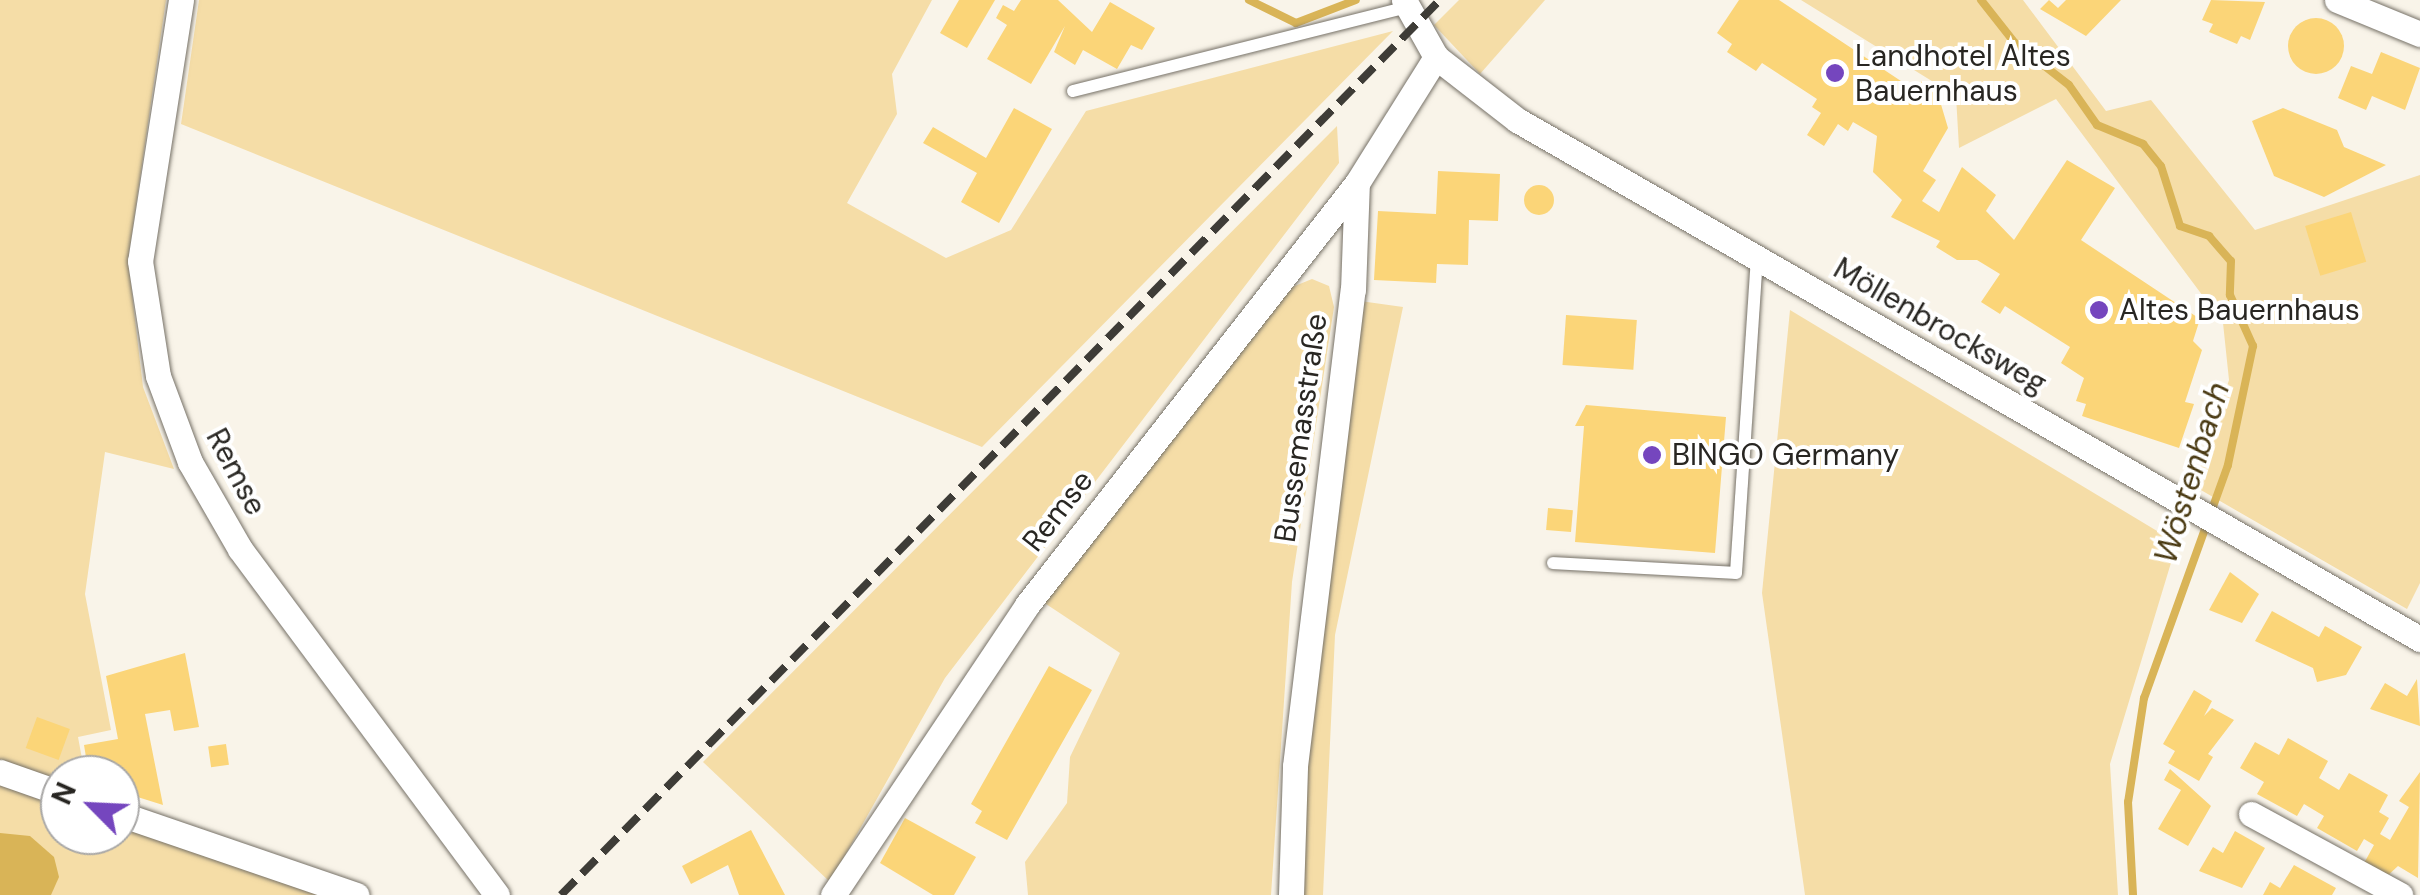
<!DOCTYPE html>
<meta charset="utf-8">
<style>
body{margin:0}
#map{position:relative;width:2420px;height:895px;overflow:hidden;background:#f9f4e9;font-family:"DM Sans",sans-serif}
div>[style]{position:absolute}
.green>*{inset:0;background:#f5dda7}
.water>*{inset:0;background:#d9b457}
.stream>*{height:8px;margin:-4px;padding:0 4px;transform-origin:4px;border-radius:4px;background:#d9b457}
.building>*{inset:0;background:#fbd578;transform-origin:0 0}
.round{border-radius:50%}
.roads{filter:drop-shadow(0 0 2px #767167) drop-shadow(0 0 2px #767167)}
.lane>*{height:12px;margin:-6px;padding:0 6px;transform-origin:6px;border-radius:6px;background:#fff}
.street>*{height:25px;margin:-12.5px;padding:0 12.5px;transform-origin:12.5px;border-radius:12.5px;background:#fff}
.rail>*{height:8px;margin-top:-4px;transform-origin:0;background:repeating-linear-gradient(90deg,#3e3c37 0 20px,transparent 0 30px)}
.dots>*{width:28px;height:28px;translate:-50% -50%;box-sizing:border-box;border:5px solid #fff;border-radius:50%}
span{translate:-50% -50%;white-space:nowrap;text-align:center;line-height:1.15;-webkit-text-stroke:8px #fff;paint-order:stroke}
.poi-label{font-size:30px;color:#282622}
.left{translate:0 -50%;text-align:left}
.street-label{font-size:30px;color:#282622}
.water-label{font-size:32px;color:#4b3b14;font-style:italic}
.north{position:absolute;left:40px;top:755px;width:100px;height:100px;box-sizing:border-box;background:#fff;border:2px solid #a9a8a7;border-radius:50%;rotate:294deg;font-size:28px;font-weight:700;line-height:40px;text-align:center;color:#282622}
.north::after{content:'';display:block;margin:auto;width:35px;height:45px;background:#7546be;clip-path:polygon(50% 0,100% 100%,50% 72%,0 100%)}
</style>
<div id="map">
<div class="green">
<div style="clip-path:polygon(0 0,166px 0,128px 260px,143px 387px,174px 469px,105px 452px,85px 594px,111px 730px,78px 737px,85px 775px,60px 775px,60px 784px,0 761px)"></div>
<div style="clip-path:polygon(199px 0,932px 0,892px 74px,897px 114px,847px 203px,946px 258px,1011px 230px,1086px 111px,1393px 31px,982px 447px,181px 124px)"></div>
<div style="clip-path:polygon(1459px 0,1545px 0,1480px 74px,1434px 25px)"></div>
<div style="clip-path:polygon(1801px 0,2023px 0,2106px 111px,2151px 100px,2255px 230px,2420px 175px,2420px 583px,2407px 609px,2194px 486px,2229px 380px,2223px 323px,2056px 99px,1959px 148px,1956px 96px)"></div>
<div style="clip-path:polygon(1337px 126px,1339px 163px,945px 678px,830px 882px,703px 762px)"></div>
<div style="clip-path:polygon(1312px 279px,1329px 286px,1334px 307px,1292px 582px,1271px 895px,1028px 895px,1025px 862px,1067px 803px,1070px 757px,1120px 653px,1043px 602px,1285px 290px)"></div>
<div style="clip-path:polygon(1360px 301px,1403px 307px,1335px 635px,1323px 895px,1301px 895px,1310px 707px)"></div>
<div style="clip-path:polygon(1790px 310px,2177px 543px,2110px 764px,2118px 895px,1805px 895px,1762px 593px)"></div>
<div style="clip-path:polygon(0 785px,60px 807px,60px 835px,120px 835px,120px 827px,324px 895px,0 895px)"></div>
</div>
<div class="water">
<div style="clip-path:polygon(0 833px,30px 836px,54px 857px,59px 877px,51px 895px,0 895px)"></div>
</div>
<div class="stream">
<div style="left:1249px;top:0;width:52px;rotate:26.1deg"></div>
<div style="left:1296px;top:23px;width:64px;rotate:-21deg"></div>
<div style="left:1981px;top:0;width:55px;rotate:51.7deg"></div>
<div style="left:2015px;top:43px;width:68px;rotate:37.9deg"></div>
<div style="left:2069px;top:85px;width:49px;rotate:55deg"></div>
<div style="left:2097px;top:125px;width:50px;rotate:22.4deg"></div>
<div style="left:2143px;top:144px;width:28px;rotate:51deg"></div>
<div style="left:2161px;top:166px;width:63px;rotate:72.4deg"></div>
<div style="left:2180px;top:226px;width:31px;rotate:19deg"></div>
<div style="left:2209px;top:236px;width:33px;rotate:49deg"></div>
<div style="left:2231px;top:261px;width:34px;rotate:92deg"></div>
<div style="left:2230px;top:295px;width:56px;rotate:65.7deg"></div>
<div style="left:2253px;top:346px;width:122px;rotate:101.9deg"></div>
<div style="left:2228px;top:465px;width:248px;rotate:109.8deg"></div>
<div style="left:2144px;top:698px;width:105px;rotate:98.7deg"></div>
<div style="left:2128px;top:802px;width:93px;rotate:86.9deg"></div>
</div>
<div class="building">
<div style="clip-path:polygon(959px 0,995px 0,967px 48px,940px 33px)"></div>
<div style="clip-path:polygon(1021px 0,1058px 0,1092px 32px,1110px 2px,1155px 28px,1142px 50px,1131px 45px,1117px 69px,1083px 50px,1075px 65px,1054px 52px,1065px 26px,1031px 84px,987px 59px,1007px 25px,996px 18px,1003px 5px,1014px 11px)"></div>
<div style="clip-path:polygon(1739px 0,1779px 0,1916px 91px,1922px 81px,1937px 91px,1948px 128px,1923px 171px,1936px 180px,1922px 201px,1939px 212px,1962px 167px,1996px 195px,1986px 211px,2014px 240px,2067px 160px,2115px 188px,2081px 240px,2200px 319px,2193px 341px,2202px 350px,2185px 402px,2194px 404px,2179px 448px,2082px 416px,2086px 404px,2076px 401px,2084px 378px,2061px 363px,2070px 347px,2005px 306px,2000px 314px,1981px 302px,2000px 274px,1977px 260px,1957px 260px,1936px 247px,1940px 241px,1891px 217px,1902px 200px,1873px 172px,1877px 136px,1853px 122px,1848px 131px,1838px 124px,1824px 146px,1807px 135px,1821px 113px,1812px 107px,1817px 99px,1762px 63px,1756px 71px,1727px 52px,1732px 44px,1717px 33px)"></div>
<div style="clip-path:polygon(2049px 0,2058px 8px,2066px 0,2121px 0,2086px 36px,2040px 9px)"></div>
<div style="clip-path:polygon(2211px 0,2265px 2px,2250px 40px,2241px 36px,2237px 44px,2209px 32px,2213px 24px,2202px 20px)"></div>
<div class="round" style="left:2288px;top:18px;width:56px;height:56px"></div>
<div style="clip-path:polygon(2381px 52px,2420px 68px,2405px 110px,2372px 96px,2366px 110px,2338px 98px,2351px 66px,2372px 74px)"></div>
<div style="clip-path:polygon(1014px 108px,1052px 129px,999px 223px,961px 202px,977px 173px,923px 143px,933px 127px,986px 158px)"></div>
<div style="clip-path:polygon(2283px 108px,2337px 130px,2344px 147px,2386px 165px,2324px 197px,2274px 176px,2252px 121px)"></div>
<div style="clip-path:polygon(1438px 171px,1500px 174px,1498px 221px,1469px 220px,1468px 265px,1437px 264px,1436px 283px,1374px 280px,1378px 211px,1436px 214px)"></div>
<div class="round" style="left:1524px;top:185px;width:30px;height:30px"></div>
<div style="left:2351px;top:212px;width:52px;height:48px;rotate:73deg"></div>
<div style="left:1566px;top:315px;width:71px;height:50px;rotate:4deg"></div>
<div style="clip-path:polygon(1586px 405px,1726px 417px,1715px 553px,1575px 542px,1584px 426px,1575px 426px)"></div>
<div style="left:1548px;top:508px;width:25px;height:22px;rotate:5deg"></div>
<div style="clip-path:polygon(2230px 572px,2259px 594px,2242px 623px,2209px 610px)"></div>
<div style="clip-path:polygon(2272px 611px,2319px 637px,2325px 626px,2362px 647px,2346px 675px,2317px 682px,2313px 668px,2255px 641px)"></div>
<div style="clip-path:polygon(185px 653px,199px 727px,174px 731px,170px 710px,145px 714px,163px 805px,128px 794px,124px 774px,89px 775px,84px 745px,118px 739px,106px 676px)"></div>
<div style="clip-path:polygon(1049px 666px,1092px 690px,1007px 840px,975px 823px,982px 811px,971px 804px)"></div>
<div style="clip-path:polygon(2417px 679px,2420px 726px,2370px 709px,2385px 683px,2407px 696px)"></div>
<div style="clip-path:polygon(2194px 690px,2212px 701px,2204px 716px,2212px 708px,2234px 720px,2208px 754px,2213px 757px,2199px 781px,2168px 763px,2175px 751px,2163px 744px)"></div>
<div style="left:37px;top:717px;width:35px;height:33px;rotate:20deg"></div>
<div style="clip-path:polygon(2288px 738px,2328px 761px,2319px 778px,2339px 790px,2349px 773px,2388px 795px,2379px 812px,2389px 818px,2380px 834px,2390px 840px,2409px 807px,2399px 801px,2420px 772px,2418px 878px,2398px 866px,2385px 878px,2363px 865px,2374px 845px,2364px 839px,2357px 851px,2317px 828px,2324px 816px,2304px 804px,2297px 816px,2257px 794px,2264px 782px,2240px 768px,2255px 742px,2279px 755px)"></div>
<div style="left:226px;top:744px;width:21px;height:18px;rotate:82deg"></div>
<div style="clip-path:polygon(2170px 769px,2211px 806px,2188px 846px,2158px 829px,2181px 790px,2164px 780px)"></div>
<div style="clip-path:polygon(905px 818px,976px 857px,954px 895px,933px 895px,880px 863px)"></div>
<div style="clip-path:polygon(751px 830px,785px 895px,739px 895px,728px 865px,691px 884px,682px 866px)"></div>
<div style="clip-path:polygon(2235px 831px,2265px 848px,2242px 888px,2199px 871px,2213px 847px,2223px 853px)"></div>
<div style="clip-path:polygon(2294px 865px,2336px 888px,2332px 895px,2263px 895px,2270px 882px,2280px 888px)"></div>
</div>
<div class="roads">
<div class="lane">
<div style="left:1073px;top:91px;width:344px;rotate:-14.1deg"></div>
<div style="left:1553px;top:563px;width:183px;rotate:3.1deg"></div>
<div style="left:1736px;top:573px;width:316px;rotate:-86.2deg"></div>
</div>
<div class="street">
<div style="left:181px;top:0;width:264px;rotate:98.9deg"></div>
<div style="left:140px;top:261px;width:116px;rotate:81.1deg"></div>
<div style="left:158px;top:376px;width:92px;rotate:69.6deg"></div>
<div style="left:190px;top:462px;width:100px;rotate:60.1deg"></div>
<div style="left:240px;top:549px;width:431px;rotate:53.4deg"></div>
<div style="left:1404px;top:0;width:65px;rotate:60.7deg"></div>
<div style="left:1436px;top:57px;width:103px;rotate:37.9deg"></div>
<div style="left:1517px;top:120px;width:1042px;rotate:29.89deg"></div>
<div style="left:2337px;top:0;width:90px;rotate:22.3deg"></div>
<div style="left:0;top:772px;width:64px;rotate:19.3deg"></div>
<div style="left:120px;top:814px;width:250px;rotate:18.9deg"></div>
<div style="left:2251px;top:814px;width:170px;rotate:28.5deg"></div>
<div style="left:833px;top:895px;width:349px;rotate:-56.2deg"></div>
<div style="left:1027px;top:605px;width:536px;rotate:-51.97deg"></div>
<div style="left:1357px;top:183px;width:149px;rotate:-57.9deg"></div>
<div style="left:1291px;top:895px;width:129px;rotate:-88.2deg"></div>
<div style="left:1295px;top:766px;width:480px;rotate:-83.1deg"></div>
<div style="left:1353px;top:290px;width:107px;rotate:-87.9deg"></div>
</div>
</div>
<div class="rail">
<div style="left:561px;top:895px;width:1254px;rotate:-45.52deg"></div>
</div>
<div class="dots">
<div style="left:1835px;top:73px;background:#7546be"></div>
<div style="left:2099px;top:310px;background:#7546be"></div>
<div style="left:1652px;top:455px;background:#7546be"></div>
</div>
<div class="poi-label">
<span class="left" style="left:1855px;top:73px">Landhotel Altes<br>Bauernhaus</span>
<span class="left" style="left:2119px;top:310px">Altes Bauernhaus</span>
<span class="left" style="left:1672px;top:455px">BINGO Germany</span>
</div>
<div class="street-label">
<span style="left:1940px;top:326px;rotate:30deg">Möllenbrocksweg</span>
<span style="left:1301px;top:428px;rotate:-82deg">Bussemasstraße</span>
<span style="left:236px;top:472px;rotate:62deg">Remse</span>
<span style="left:1058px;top:511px;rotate:-52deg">Remse</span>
</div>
<div class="water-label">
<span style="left:2192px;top:473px;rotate:-73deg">Wöstenbach</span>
</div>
<div class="north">N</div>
</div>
